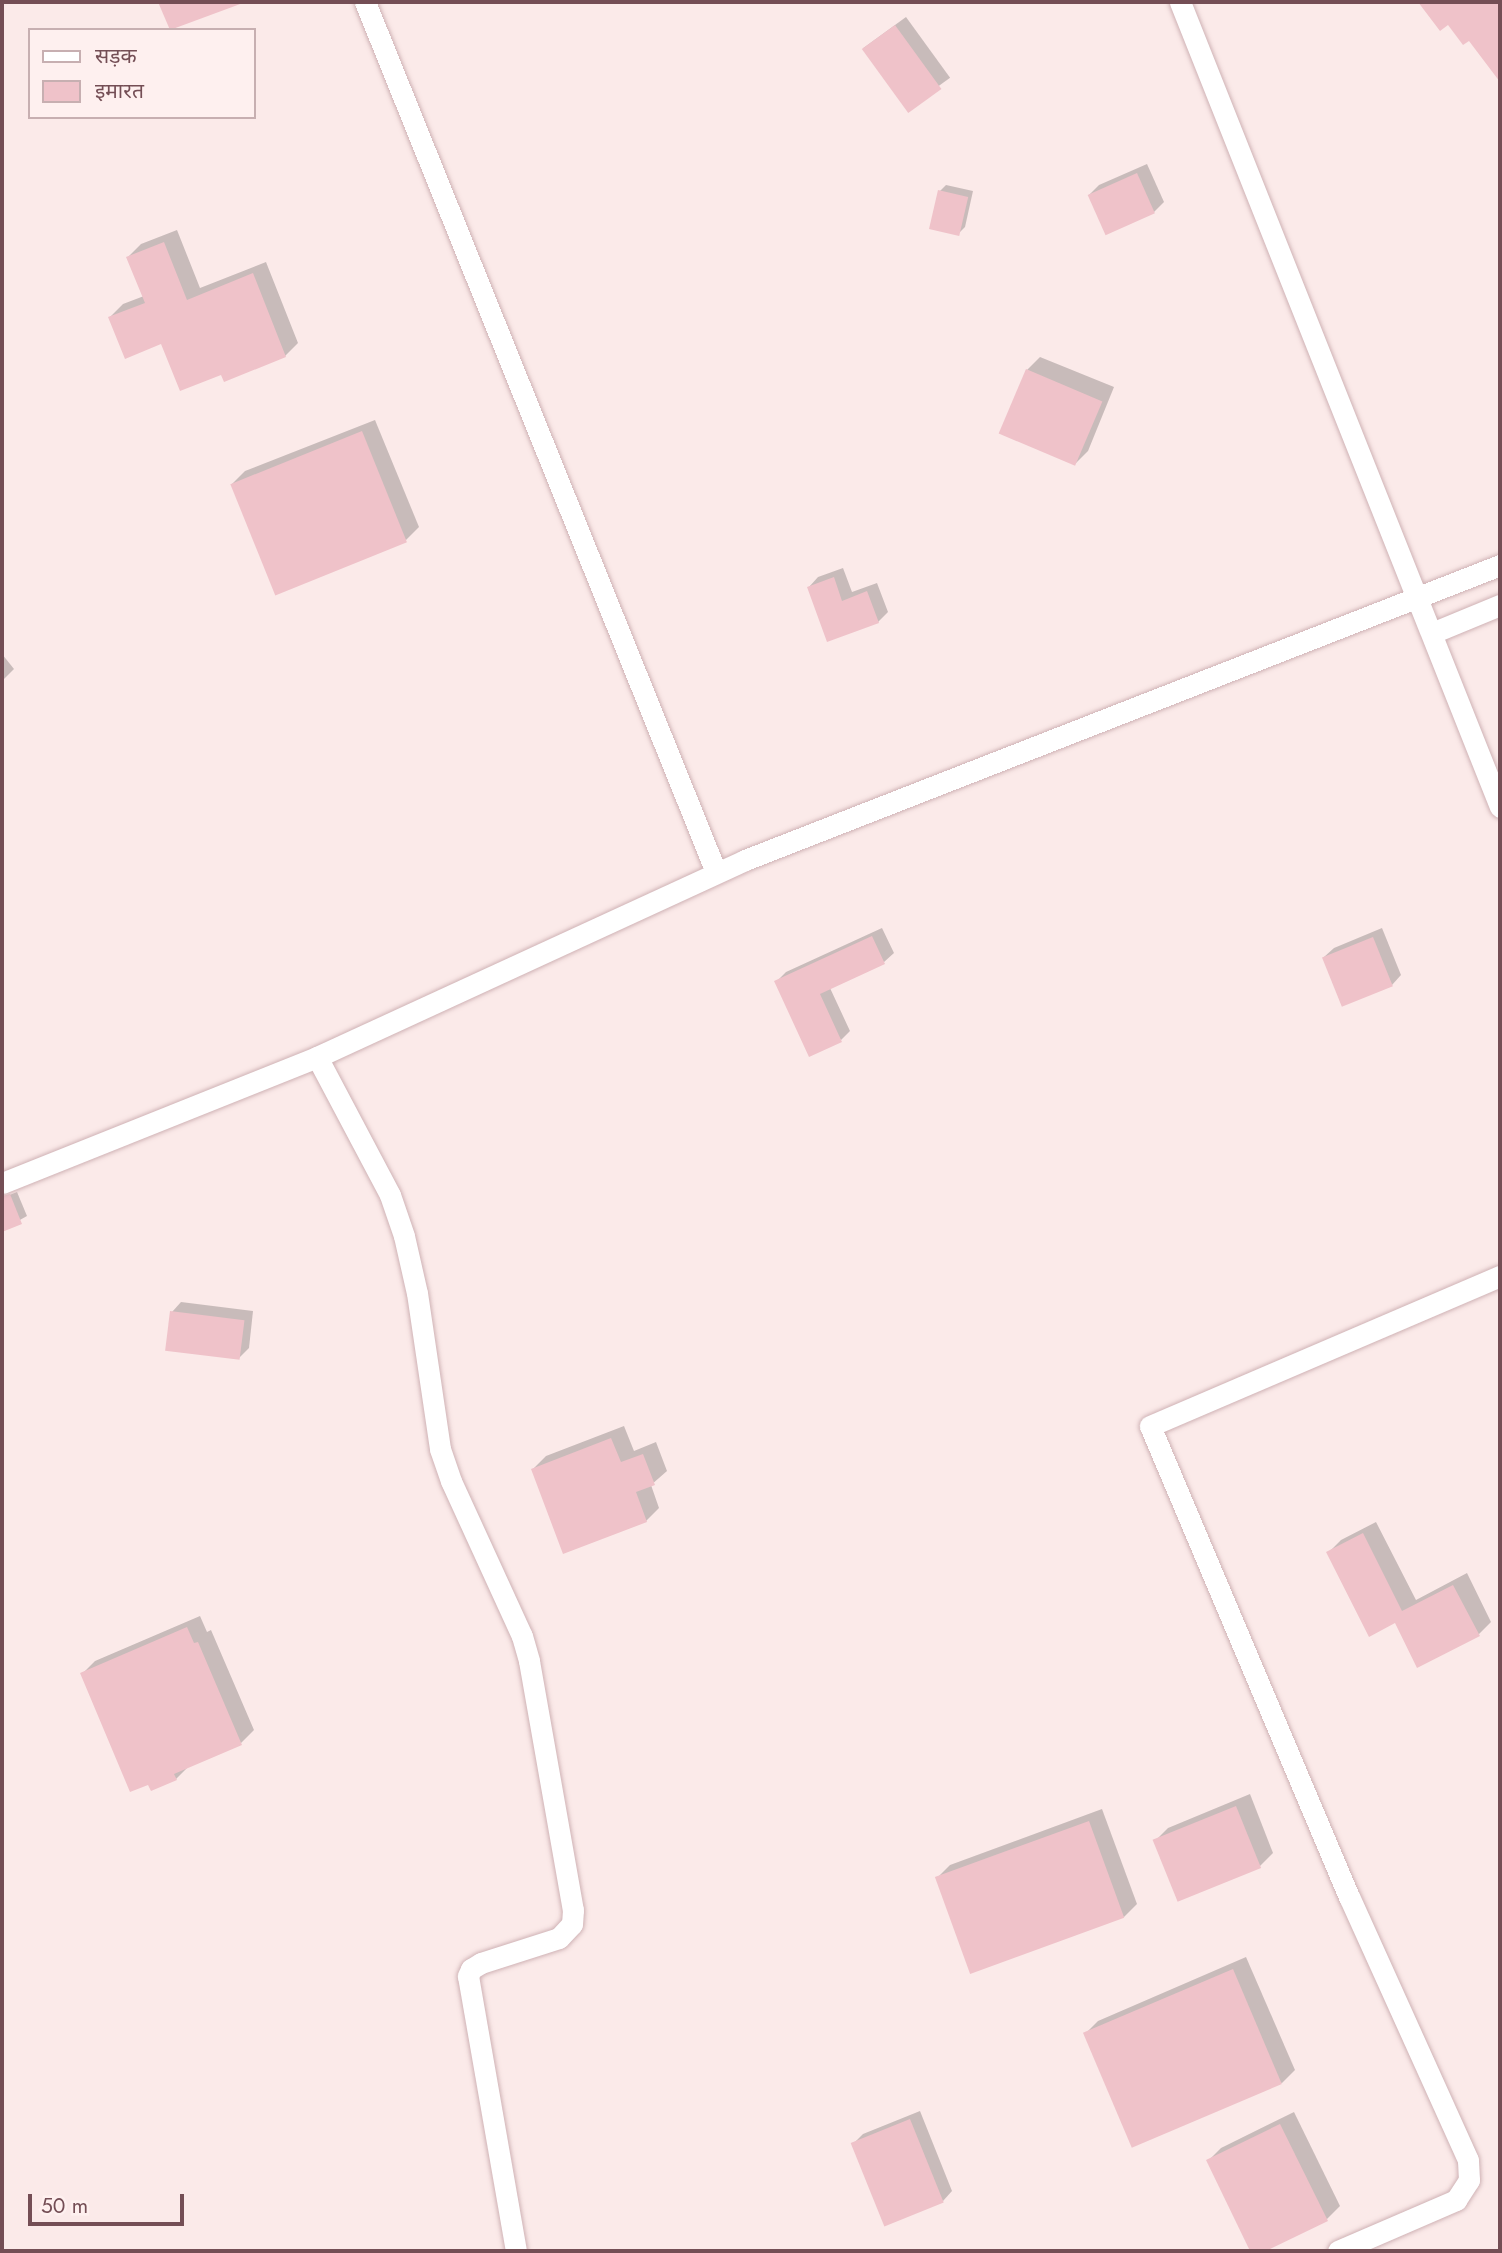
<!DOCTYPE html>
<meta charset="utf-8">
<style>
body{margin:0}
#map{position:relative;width:1502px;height:2253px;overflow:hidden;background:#fbeae9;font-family:Jost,"Noto Sans Devanagari",sans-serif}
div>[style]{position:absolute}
.shadow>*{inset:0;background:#0003;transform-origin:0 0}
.building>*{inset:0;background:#efc2c9;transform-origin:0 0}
.roads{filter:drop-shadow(0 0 2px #cfb2b5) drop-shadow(0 0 2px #cfb2b5)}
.minor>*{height:21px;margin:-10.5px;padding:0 10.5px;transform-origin:10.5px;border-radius:10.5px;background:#fff}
span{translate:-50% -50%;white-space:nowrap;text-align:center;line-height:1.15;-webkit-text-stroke:5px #fef0ef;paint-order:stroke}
.frame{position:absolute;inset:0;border:4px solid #744e55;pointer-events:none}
.legend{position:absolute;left:28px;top:28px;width:228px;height:91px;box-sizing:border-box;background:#fef0ef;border:2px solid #c7afb1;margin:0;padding:9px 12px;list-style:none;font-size:21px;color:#744e55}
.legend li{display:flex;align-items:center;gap:14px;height:35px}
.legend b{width:35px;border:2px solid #c7afb1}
.scale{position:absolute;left:28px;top:2194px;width:156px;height:32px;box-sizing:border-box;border:4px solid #744e55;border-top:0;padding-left:9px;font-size:21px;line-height:24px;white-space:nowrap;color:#744e55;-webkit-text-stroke:5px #fef0ef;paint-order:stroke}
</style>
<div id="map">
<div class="shadow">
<div style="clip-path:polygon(1424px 2px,1500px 2px,1500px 66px,1494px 71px,1469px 39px,1422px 4px)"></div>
<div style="left:906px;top:17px;width:75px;height:53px;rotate:54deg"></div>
<div style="clip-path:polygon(1147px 164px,1164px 202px,1154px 212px,1089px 195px,1099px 185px)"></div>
<div style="clip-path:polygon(946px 185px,973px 191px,965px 227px,959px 233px,940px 191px)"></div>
<div style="clip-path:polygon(177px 230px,200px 288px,266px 262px,298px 343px,285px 356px,222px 372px,110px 317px,123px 304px,144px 296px,128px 257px,141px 244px)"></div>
<div style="clip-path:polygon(1040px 357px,1114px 387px,1088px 451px,1075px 464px,1027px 370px)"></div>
<div style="clip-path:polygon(375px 420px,419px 527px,406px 540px,232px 484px,245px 471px)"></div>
<div style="clip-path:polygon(843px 568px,852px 592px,877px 583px,888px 612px,878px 622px,809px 587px,818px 577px)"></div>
<div style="clip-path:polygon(2px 654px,14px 669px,2px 681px)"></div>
<div style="clip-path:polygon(882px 928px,894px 953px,884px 962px,830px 988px,850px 1031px,841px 1040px,776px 982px,786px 972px)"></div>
<div style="clip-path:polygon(1382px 928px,1401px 975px,1392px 985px,1324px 957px,1334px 948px)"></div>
<div style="clip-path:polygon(17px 1192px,27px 1216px,2px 1230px,2px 1198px)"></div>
<div style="clip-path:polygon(181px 1302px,253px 1311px,249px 1348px,239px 1358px,172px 1312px)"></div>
<div style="clip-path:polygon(624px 1426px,634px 1451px,656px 1442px,667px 1471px,651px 1485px,659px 1508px,646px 1521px,533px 1469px,546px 1456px)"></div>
<div style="clip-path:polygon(1376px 1522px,1416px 1600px,1467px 1573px,1491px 1622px,1478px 1635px,1396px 1621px,1328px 1553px,1341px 1540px)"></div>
<div style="clip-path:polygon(200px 1616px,207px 1632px,211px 1630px,254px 1730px,241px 1743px,189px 1766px,176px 1779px,82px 1674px,95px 1661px)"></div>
<div style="clip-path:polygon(1250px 1794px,1273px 1853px,1260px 1866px,1178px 1899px,1155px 1841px,1168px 1828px)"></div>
<div style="clip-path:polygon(1102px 1809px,1137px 1904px,1124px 1917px,937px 1878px,950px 1865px)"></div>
<div style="clip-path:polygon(1246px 1957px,1295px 2070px,1282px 2083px,1085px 2034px,1098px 2021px)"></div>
<div style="clip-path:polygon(920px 2111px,952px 2191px,943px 2201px,853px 2144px,863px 2134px)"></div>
<div style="clip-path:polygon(1294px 2112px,1340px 2206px,1327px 2219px,1262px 2251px,1252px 2251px,1208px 2161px,1221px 2148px)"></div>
</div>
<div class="building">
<div style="clip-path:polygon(158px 2px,242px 2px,243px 3px,170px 30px)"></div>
<div style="clip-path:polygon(1418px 2px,1500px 2px,1500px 82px,1469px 41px,1463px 45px,1448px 25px,1440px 31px)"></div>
<div style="left:895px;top:25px;width:79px;height:41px;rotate:54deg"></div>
<div style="left:1137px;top:173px;width:44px;height:54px;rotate:66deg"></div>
<div style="left:938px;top:190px;width:31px;height:40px;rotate:13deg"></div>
<div style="clip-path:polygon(164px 242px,187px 300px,253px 273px,286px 357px,224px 382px,221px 375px,180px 391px,161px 344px,125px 359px,108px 317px,145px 303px,126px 257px)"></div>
<div style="left:1026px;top:369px;width:83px;height:70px;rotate:23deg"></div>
<div style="left:362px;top:431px;width:120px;height:142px;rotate:68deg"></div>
<div style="clip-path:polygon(834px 577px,842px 601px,867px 591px,879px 623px,827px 642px,807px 587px)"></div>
<div style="clip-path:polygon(872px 936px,885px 964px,820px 994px,842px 1042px,809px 1057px,774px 981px)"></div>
<div style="left:1373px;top:937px;width:53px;height:55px;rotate:68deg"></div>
<div style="clip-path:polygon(10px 1194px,22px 1224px,2px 1232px,2px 1196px)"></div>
<div style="left:170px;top:1311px;width:75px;height:40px;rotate:7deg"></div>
<div style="clip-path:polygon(611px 1438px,621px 1462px,643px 1454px,655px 1485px,636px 1492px,647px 1522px,563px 1554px,531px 1469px)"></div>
<div style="clip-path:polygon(1363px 1533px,1402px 1611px,1453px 1585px,1480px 1636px,1417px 1668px,1395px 1623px,1369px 1637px,1326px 1552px)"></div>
<div style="clip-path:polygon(187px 1627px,194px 1643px,198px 1642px,242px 1745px,174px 1774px,177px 1780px,151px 1791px,148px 1785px,130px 1792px,80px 1673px)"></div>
<div style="left:1236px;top:1806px;width:67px;height:90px;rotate:68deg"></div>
<div style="left:1089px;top:1821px;width:103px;height:164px;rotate:70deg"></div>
<div style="left:1233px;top:1969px;width:125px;height:163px;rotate:67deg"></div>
<div style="left:910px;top:2119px;width:90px;height:64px;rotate:68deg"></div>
<div style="clip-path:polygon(1280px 2124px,1328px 2221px,1266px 2251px,1250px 2251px,1206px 2160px)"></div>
</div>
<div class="roads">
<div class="minor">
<div style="left:365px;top:2px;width:938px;rotate:68.03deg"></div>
<div style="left:1180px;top:2px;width:866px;rotate:68.32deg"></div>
<div style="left:1432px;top:633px;width:74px;rotate:-22.4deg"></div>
<div style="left:317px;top:1057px;width:156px;rotate:62.1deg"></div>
<div style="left:390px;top:1195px;width:43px;rotate:71.1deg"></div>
<div style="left:404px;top:1236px;width:58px;rotate:77.2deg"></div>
<div style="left:417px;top:1293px;width:158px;rotate:81.6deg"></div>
<div style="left:440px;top:1449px;width:34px;rotate:71deg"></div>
<div style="left:451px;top:1481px;width:170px;rotate:65.4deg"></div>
<div style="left:522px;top:1636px;width:26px;rotate:74deg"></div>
<div style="left:529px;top:1661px;width:253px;rotate:80deg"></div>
<div style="left:573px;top:1910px;width:14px;rotate:94deg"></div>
<div style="left:572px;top:1924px;width:19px;rotate:133deg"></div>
<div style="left:559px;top:1938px;width:82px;rotate:162.2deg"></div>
<div style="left:481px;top:1963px;width:12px;rotate:149deg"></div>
<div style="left:471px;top:1969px;width:8px;rotate:113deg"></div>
<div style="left:468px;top:1976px;width:279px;rotate:80.1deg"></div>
<div style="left:2px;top:1183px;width:339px;rotate:-21.8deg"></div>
<div style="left:317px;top:1057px;width:471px;rotate:-24.7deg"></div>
<div style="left:745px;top:860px;width:811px;rotate:-21.34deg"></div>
<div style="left:1338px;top:2251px;width:129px;rotate:-23.4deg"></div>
<div style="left:1456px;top:2200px;width:24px;rotate:-57deg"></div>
<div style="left:1469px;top:2180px;width:20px;rotate:-93deg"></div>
<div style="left:1468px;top:2160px;width:289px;rotate:-114.3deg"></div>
<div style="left:1349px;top:1897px;width:511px;rotate:-112.9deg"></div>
<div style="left:1150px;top:1426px;width:381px;rotate:-23.2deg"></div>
</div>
</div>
<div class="frame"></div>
<ul class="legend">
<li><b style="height:9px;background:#fff"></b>सड़क</li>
<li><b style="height:19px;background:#efc2c9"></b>इमारत</li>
</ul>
<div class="scale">50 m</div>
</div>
